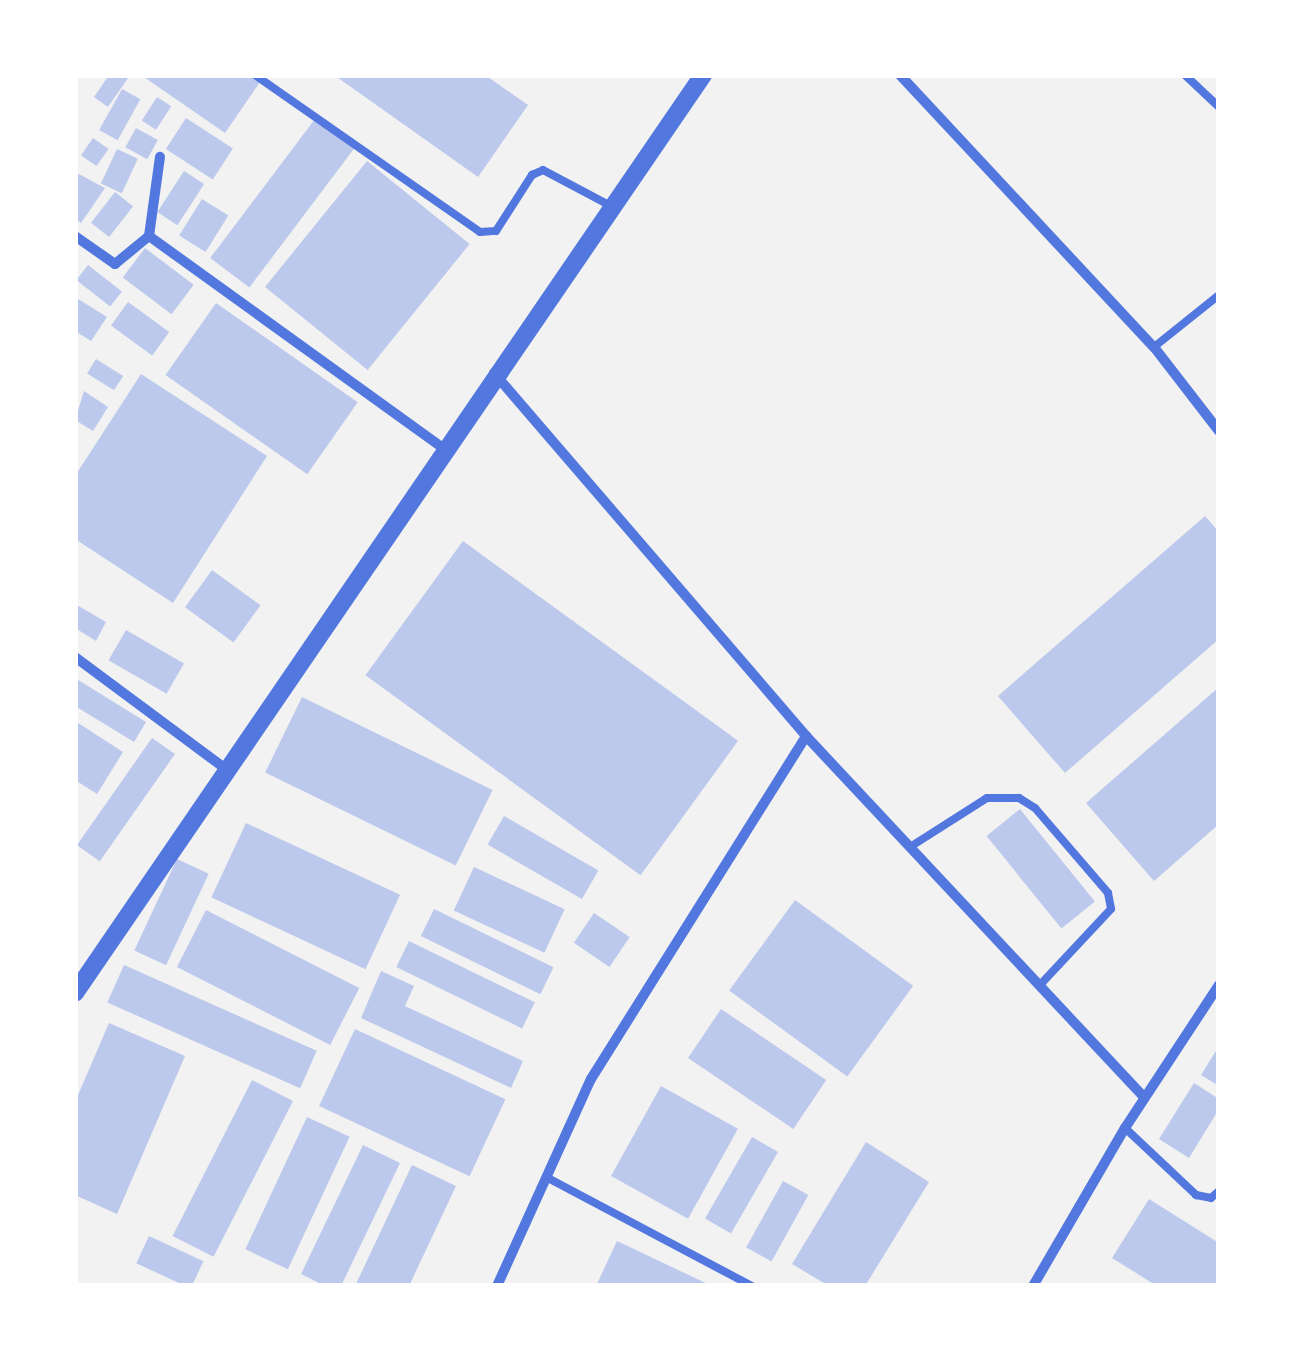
<!DOCTYPE html>
<style>
body{margin:0}
#map{position:relative;width:1294px;height:1361px;overflow:hidden;background:#f2f2f2;font-family:Signika,sans-serif}
div>[style]{position:absolute}
.building>*{inset:0;background:#bdc9ec;transform-origin:0 0}
.service>*{height:8px;margin:-4px;padding:0 4px;transform-origin:4px;border-radius:4px;background:#5277de}
.minor>*{height:10px;margin:-5px;padding:0 5px;transform-origin:5px;border-radius:5px;background:#5277de}
.tertiary>*{height:18px;margin:-9px;padding:0 9px;transform-origin:9px;border-radius:9px;background:#5277de}
span{translate:-50% -50%;white-space:nowrap;text-align:center;line-height:1.15;-webkit-text-stroke:8px #fff;paint-order:stroke}
.frame{position:absolute;inset:0;border:78px solid #fff;pointer-events:none}
</style>
<div id="map">
<div class="building">
<div style="clip-path:polygon(109px 75px,128px 78px,108px 107px,94px 97px)"></div>
<div style="clip-path:polygon(141px 75px,249px 75px,260px 82px,225px 133px)"></div>
<div style="clip-path:polygon(334px 75px,485px 75px,528px 105px,478px 177px)"></div>
<div style="left:122px;top:89px;width:21px;height:47px;rotate:29deg"></div>
<div style="left:157px;top:97px;width:17px;height:28px;rotate:33deg"></div>
<div style="left:186px;top:118px;width:56px;height:37px;rotate:33deg"></div>
<div style="left:315px;top:119px;width:49px;height:174px;rotate:37deg"></div>
<div style="left:136px;top:128px;width:25px;height:22px;rotate:29deg"></div>
<div style="left:93px;top:138px;width:19px;height:21px;rotate:35deg"></div>
<div style="left:117px;top:149px;width:23px;height:38px;rotate:25deg"></div>
<div style="left:367px;top:161px;width:132px;height:162px;rotate:39deg"></div>
<div style="left:184px;top:171px;width:24px;height:49px;rotate:33deg"></div>
<div style="clip-path:polygon(75px 172px,105px 188px,81px 223px,75px 219px)"></div>
<div style="left:115px;top:192px;width:23px;height:39px;rotate:38deg"></div>
<div style="left:202px;top:199px;width:31px;height:43px;rotate:32deg"></div>
<div style="left:145px;top:248px;width:61px;height:37px;rotate:37deg"></div>
<div style="left:88px;top:265px;width:43px;height:19px;rotate:38deg"></div>
<div style="clip-path:polygon(75px 297px,107px 317px,91px 341px,75px 331px)"></div>
<div style="left:128px;top:302px;width:51px;height:29px;rotate:36deg"></div>
<div style="left:216px;top:303px;width:173px;height:88px;rotate:35deg"></div>
<div style="left:96px;top:359px;width:32px;height:17px;rotate:32deg"></div>
<div style="clip-path:polygon(141px 374px,267px 456px,173px 603px,75px 539px,75px 476px)"></div>
<div style="clip-path:polygon(84px 391px,108px 407px,93px 431px,75px 420px)"></div>
<div style="clip-path:polygon(1205px 516px,1219px 532px,1219px 639px,1065px 773px,998px 696px)"></div>
<div style="left:463px;top:541px;width:340px;height:166px;rotate:36deg"></div>
<div style="left:212px;top:570px;width:60px;height:46px;rotate:36deg"></div>
<div style="clip-path:polygon(75px 604px,106px 622px,96px 641px,75px 628px)"></div>
<div style="left:126px;top:630px;width:67px;height:35px;rotate:30deg"></div>
<div style="clip-path:polygon(75px 678px,146px 722px,134px 742px,75px 706px)"></div>
<div style="clip-path:polygon(1219px 687px,1219px 824px,1154px 881px,1086px 803px)"></div>
<div style="left:302px;top:697px;width:212px;height:84px;rotate:26deg"></div>
<div style="clip-path:polygon(75px 721px,123px 752px,97px 794px,75px 780px)"></div>
<div style="left:152px;top:738px;width:28px;height:131px;rotate:35deg"></div>
<div style="left:1020px;top:809px;width:119px;height:43px;rotate:51deg"></div>
<div style="left:504px;top:816px;width:109px;height:33px;rotate:30deg"></div>
<div style="left:246px;top:823px;width:170px;height:82px;rotate:25deg"></div>
<div style="left:177px;top:859px;width:35px;height:101px;rotate:25deg"></div>
<div style="left:474px;top:867px;width:100px;height:48px;rotate:25deg"></div>
<div style="left:795px;top:900px;width:146px;height:112px;rotate:36deg"></div>
<div style="left:434px;top:909px;width:133px;height:30px;rotate:26deg"></div>
<div style="left:206px;top:910px;width:172px;height:64px;rotate:27deg"></div>
<div style="left:594px;top:913px;width:43px;height:36px;rotate:34deg"></div>
<div style="left:409px;top:941px;width:140px;height:29px;rotate:26deg"></div>
<div style="left:124px;top:965px;width:211px;height:41px;rotate:24deg"></div>
<div style="clip-path:polygon(381px 971px,414px 986px,405px 1006px,523px 1061px,511px 1088px,361px 1018px)"></div>
<div style="left:721px;top:1009px;width:127px;height:59px;rotate:34deg"></div>
<div style="clip-path:polygon(109px 1023px,185px 1056px,117px 1214px,75px 1195px,75px 1102px)"></div>
<div style="left:355px;top:1029px;width:166px;height:85px;rotate:25deg"></div>
<div style="clip-path:polygon(1219px 1046px,1219px 1086px,1201px 1075px)"></div>
<div style="left:252px;top:1080px;width:46px;height:175px;rotate:27deg"></div>
<div style="clip-path:polygon(1194px 1083px,1219px 1099px,1219px 1109px,1189px 1158px,1159px 1139px)"></div>
<div style="left:661px;top:1086px;width:88px;height:103px;rotate:29deg"></div>
<div style="left:307px;top:1117px;width:47px;height:146px;rotate:25deg"></div>
<div style="left:752px;top:1137px;width:30px;height:94px;rotate:30deg"></div>
<div style="clip-path:polygon(866px 1142px,929px 1182px,865px 1286px,829px 1286px,792px 1264px)"></div>
<div style="clip-path:polygon(363px 1145px,400px 1163px,341px 1286px,325px 1286px,301px 1274px)"></div>
<div style="clip-path:polygon(412px 1165px,456px 1186px,409px 1286px,355px 1286px)"></div>
<div style="left:783px;top:1181px;width:29px;height:76px;rotate:29deg"></div>
<div style="clip-path:polygon(1149px 1199px,1219px 1243px,1219px 1286px,1157px 1286px,1112px 1258px)"></div>
<div style="left:149px;top:1236px;width:60px;height:30px;rotate:25deg"></div>
<div style="clip-path:polygon(617px 1241px,712px 1286px,596px 1286px)"></div>
</div>
<div class="service">
<div style="left:255px;top:75px;width:274px;rotate:34.9deg"></div>
<div style="left:480px;top:232px;width:16px;rotate:-4deg"></div>
<div style="left:496px;top:231px;width:67px;rotate:-57.3deg"></div>
<div style="left:532px;top:175px;width:12px;rotate:-24deg"></div>
<div style="left:543px;top:170px;width:79px;rotate:27.9deg"></div>
<div style="left:1185px;top:75px;width:47px;rotate:43.3deg"></div>
<div style="left:1154px;top:347px;width:83px;rotate:-38.7deg"></div>
<div style="left:910px;top:847px;width:91px;rotate:-32.5deg"></div>
<div style="left:987px;top:798px;width:32px"></div>
<div style="left:1019px;top:798px;width:19px;rotate:32deg"></div>
<div style="left:1035px;top:808px;width:112px;rotate:49.3deg"></div>
<div style="left:1108px;top:893px;width:16px;rotate:79deg"></div>
<div style="left:1111px;top:909px;width:104px;rotate:133.1deg"></div>
<div style="left:1125px;top:1128px;width:98px;rotate:43.3deg"></div>
<div style="left:1196px;top:1195px;width:15px;rotate:11deg"></div>
<div style="left:1211px;top:1198px;width:11px;rotate:-41deg"></div>
<div style="left:546px;top:1177px;width:233px;rotate:27.9deg"></div>
</div>
<div class="minor">
<div style="left:900px;top:75px;width:372px;rotate:47deg"></div>
<div style="left:1154px;top:347px;width:106px;rotate:52.3deg"></div>
<div style="left:75px;top:236px;width:49px;rotate:35deg"></div>
<div style="left:115px;top:264px;width:44px;rotate:-39.5deg"></div>
<div style="left:149px;top:236px;width:362px;rotate:35.8deg"></div>
<div style="left:149px;top:236px;width:80px;rotate:-82.1deg"></div>
<div style="left:494px;top:373px;width:479px;rotate:49.3deg"></div>
<div style="left:806px;top:736px;width:495px;rotate:46.9deg"></div>
<div style="left:75px;top:657px;width:188px;rotate:36.6deg"></div>
<div style="left:497px;top:1286px;width:227px;rotate:-65.6deg"></div>
<div style="left:591px;top:1079px;width:405px;rotate:-57.9deg"></div>
<div style="left:1033px;top:1286px;width:183px;rotate:-59.8deg"></div>
<div style="left:1125px;top:1128px;width:171px;rotate:-56.7deg"></div>
</div>
<div class="tertiary">
<div style="left:75px;top:993px;width:1112px;rotate:-55.62deg"></div>
</div>
<div class="frame"></div>
</div>
